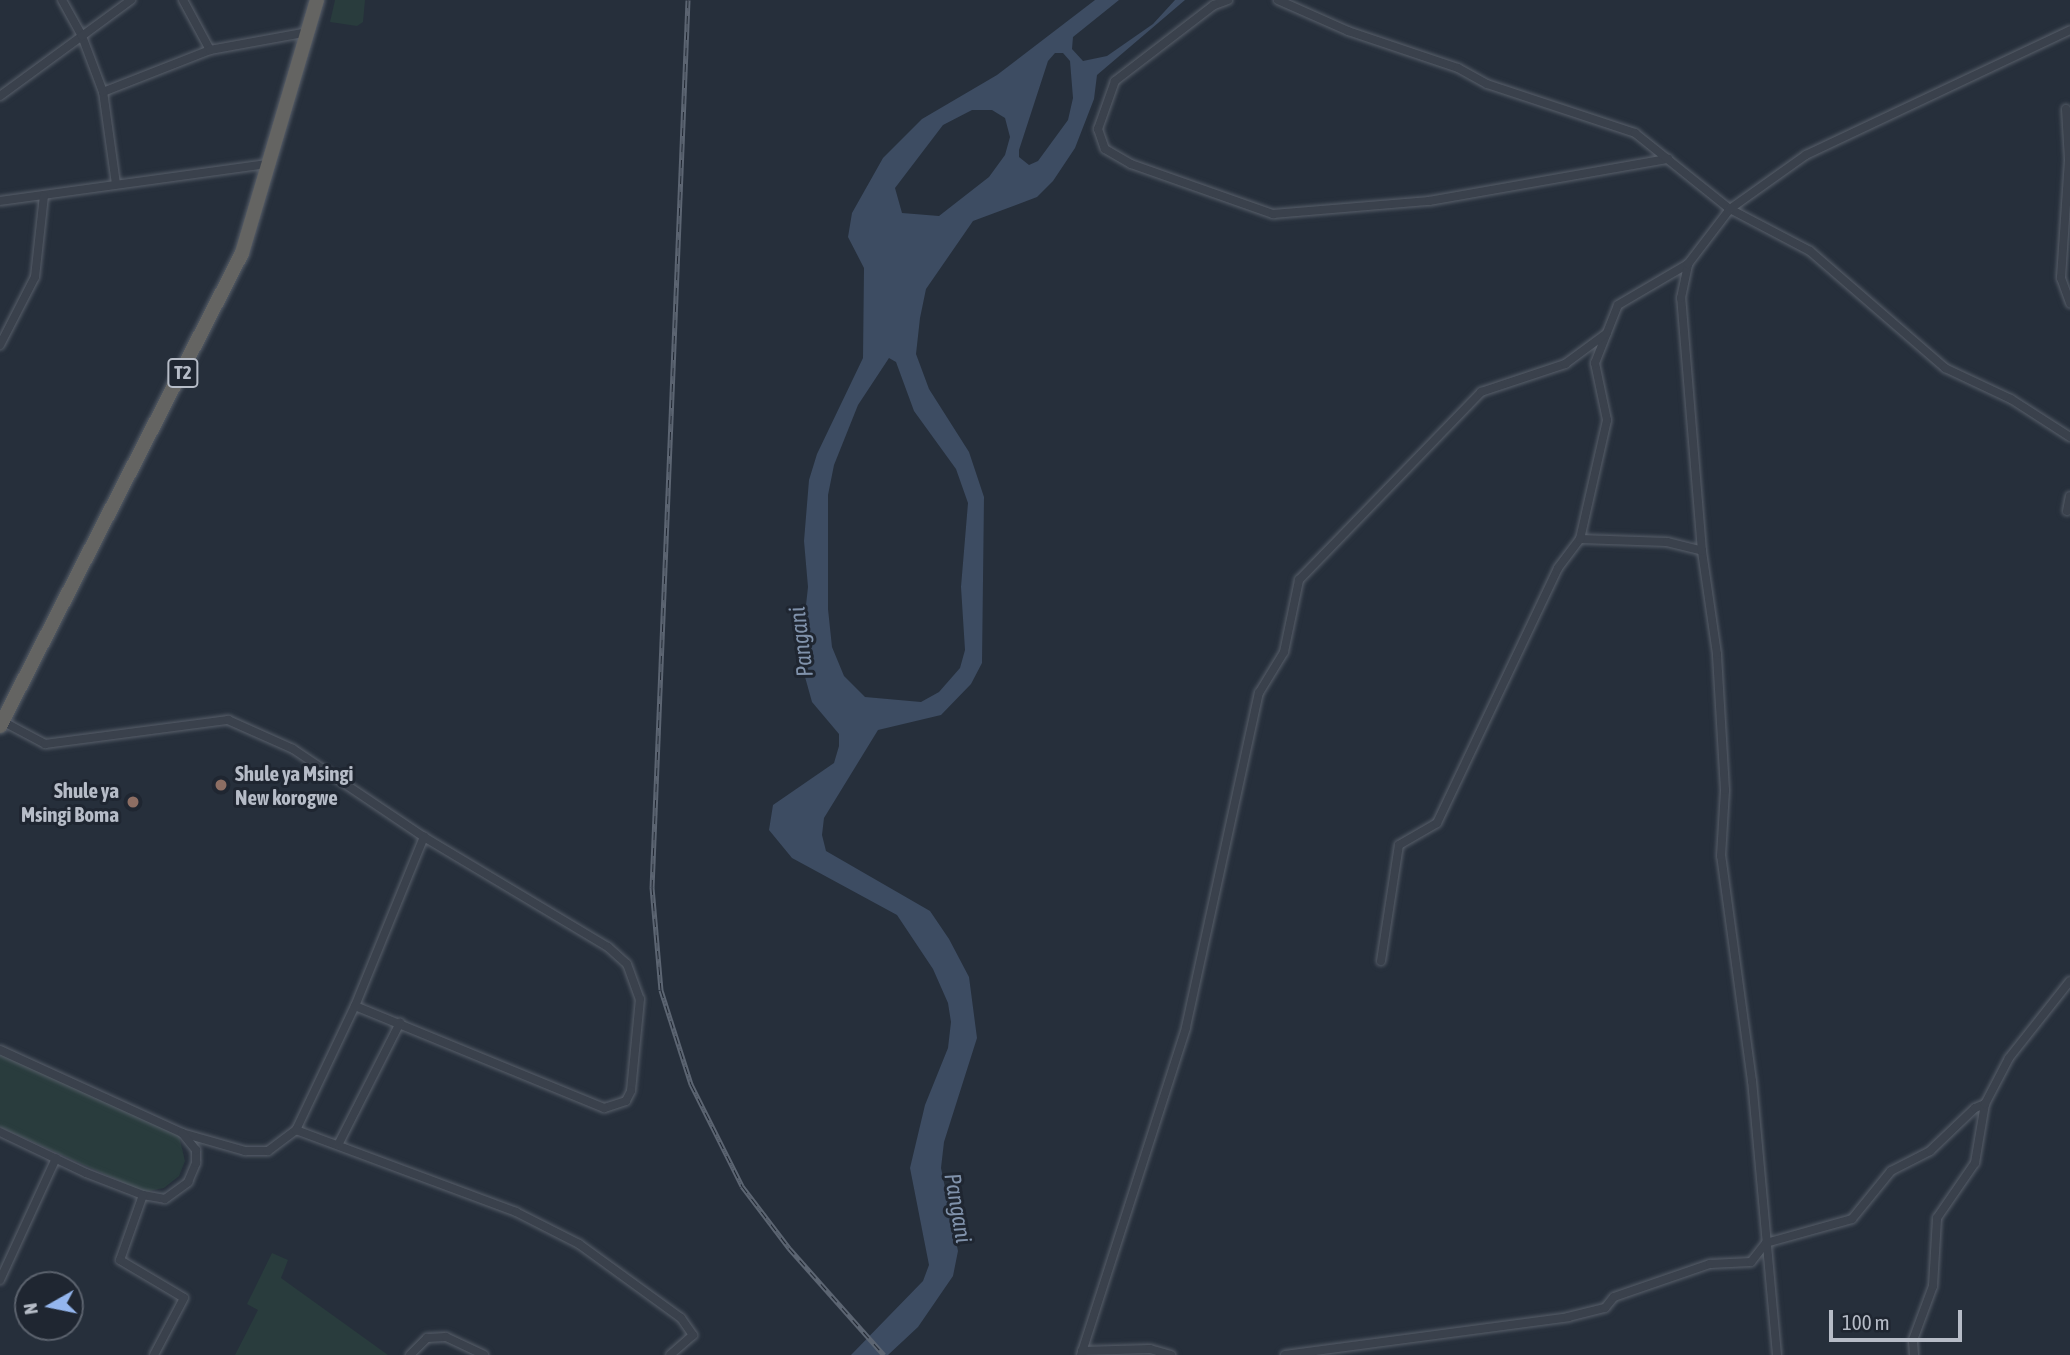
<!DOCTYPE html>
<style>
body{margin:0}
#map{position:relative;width:2070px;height:1355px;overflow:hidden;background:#262f3b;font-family:"Asap Condensed",sans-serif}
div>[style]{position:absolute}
.green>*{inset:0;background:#293c3d}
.water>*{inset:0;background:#3d4c62}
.roads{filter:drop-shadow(0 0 2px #585f6a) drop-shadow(0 0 2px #585f6a)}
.minor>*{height:8px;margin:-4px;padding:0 4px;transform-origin:4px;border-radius:4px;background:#3a414c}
.trunk>*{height:14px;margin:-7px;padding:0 7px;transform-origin:7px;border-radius:7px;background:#646462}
.rail>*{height:5px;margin-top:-2.5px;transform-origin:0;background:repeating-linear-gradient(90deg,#1f2631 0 8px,#5c6572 0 16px);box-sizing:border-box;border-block:2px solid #5c6572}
.dots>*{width:19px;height:19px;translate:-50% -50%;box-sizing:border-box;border:4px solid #1f2631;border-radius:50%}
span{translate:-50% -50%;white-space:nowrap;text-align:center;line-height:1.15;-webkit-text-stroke:6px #1f2631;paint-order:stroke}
.shield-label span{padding:2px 5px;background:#1f2631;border:2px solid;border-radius:5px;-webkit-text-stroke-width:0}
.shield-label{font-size:19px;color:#b6bcc7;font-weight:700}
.poi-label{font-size:21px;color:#b6bcc7;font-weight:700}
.left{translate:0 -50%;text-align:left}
.right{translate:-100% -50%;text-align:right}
.water-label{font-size:23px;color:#8092ab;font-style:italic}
.north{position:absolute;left:14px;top:1271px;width:70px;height:70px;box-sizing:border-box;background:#1f2631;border:2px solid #5b626d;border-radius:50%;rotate:261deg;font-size:19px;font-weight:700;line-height:28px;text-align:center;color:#b6bcc7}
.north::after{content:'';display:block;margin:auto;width:24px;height:32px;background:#94b6ee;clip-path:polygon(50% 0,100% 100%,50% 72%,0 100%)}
.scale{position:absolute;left:1829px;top:1310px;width:133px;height:32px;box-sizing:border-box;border:4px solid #b6bcc7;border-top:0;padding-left:9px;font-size:21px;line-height:24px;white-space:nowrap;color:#b6bcc7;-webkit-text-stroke:5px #1f2631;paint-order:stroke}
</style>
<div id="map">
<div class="green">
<div style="clip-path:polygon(335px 0,365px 0,363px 22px,357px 26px,330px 22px)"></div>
<div style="clip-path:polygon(0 1054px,179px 1136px,185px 1161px,179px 1176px,164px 1188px,144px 1192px,0 1127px)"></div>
<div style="clip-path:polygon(272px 1253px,288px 1260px,281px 1278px,388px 1355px,235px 1355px,258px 1310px,247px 1304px)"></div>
</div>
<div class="water">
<div style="clip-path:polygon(evenodd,1095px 0,1119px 0,1073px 37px,1072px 49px,1083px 61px,1107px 56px,1153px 24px,1175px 0,1185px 0,1097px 75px,1094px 99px,1075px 148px,1053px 181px,1037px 197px,973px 221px,926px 289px,920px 318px,916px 354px,929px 389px,969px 452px,984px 497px,982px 663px,971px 684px,941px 715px,878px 730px,824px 818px,822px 835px,826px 851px,930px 911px,949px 939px,969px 977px,977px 1038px,944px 1142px,941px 1168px,958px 1251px,953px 1276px,918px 1327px,888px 1355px,851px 1355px,923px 1281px,929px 1265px,910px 1168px,925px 1105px,948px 1048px,951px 1022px,948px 1003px,933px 969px,897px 915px,792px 858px,769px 830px,773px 805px,834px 763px,839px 746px,839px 734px,812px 702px,800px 659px,808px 587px,804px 541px,809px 480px,817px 454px,863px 358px,864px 268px,848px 237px,852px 213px,883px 158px,922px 119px,997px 75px,1095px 0,1055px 53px,1063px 53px,1070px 61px,1073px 98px,1068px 120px,1038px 161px,1029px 165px,1019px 157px,1019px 150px,1048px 61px,1055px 53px,1095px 0,972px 110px,992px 110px,1005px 118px,1010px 137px,1005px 155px,989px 177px,939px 216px,902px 213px,895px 188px,943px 125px,972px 110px,1095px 0,889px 358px,896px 362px,914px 411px,956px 469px,968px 503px,961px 587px,965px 650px,960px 668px,939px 692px,921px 702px,865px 697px,844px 676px,832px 647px,828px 609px,828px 495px,834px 465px,858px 405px,889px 358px)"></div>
</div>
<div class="roads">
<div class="minor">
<div style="left:183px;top:0;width:57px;rotate:61.6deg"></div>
<div style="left:1228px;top:0;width:15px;rotate:160deg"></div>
<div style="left:1214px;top:5px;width:125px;rotate:142.5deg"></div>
<div style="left:1115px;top:81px;width:51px;rotate:109.5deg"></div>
<div style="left:1098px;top:129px;width:21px;rotate:71deg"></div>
<div style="left:1105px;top:149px;width:30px;rotate:30deg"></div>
<div style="left:1131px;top:164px;width:151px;rotate:19.4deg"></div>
<div style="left:1273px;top:214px;width:157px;rotate:-4.8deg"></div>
<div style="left:1429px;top:201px;width:243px;rotate:-10deg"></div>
<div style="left:1278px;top:0;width:77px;rotate:23.9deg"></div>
<div style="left:1348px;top:31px;width:116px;rotate:18.6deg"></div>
<div style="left:1458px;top:68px;width:33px;rotate:29deg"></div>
<div style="left:1487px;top:84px;width:156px;rotate:18.3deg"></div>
<div style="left:1635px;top:133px;width:122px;rotate:38.7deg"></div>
<div style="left:1730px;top:209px;width:90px;rotate:27.7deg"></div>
<div style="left:1810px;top:251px;width:179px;rotate:40.9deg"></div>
<div style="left:1945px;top:368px;width:73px;rotate:25.2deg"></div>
<div style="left:2011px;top:399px;width:70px;rotate:32.8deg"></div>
<div style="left:103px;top:92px;width:115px;rotate:-21.4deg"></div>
<div style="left:210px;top:50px;width:100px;rotate:-10.4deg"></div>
<div style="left:0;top:96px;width:102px;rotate:-36.2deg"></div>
<div style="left:82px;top:36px;width:41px;rotate:-119.1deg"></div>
<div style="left:2066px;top:109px;width:51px;rotate:86.6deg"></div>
<div style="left:2069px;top:160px;width:118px;rotate:93.9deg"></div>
<div style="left:2061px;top:278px;width:27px;rotate:70deg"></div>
<div style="left:116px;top:184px;width:93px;rotate:-98deg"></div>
<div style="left:103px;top:92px;width:60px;rotate:-110.6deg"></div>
<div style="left:82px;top:36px;width:61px;rotate:-36.3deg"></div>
<div style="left:0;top:201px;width:271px;rotate:-7.9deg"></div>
<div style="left:0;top:345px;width:76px;rotate:-62.8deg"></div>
<div style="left:35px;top:277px;width:81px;rotate:-83.7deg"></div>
<div style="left:2067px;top:511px;width:15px;rotate:-79deg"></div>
<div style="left:1580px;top:539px;width:87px;rotate:2deg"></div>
<div style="left:1667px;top:542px;width:36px;rotate:14deg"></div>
<div style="left:2px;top:721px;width:49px;rotate:28.1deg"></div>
<div style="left:45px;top:744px;width:185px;rotate:-7.5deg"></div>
<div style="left:228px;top:720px;width:71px;rotate:24deg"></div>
<div style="left:293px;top:749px;width:158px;rotate:33.9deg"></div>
<div style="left:424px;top:837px;width:214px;rotate:30.9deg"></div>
<div style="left:608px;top:947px;width:25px;rotate:42deg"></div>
<div style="left:627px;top:964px;width:37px;rotate:70deg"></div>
<div style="left:640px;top:999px;width:92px;rotate:95.6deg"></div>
<div style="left:631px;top:1091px;width:11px;rotate:117deg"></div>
<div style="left:626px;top:1101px;width:23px;rotate:162deg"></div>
<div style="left:604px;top:1108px;width:269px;rotate:-157.7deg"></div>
<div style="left:1381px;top:961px;width:117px;rotate:-81.2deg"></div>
<div style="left:1399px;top:845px;width:44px;rotate:-30.1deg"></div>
<div style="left:1437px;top:823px;width:282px;rotate:-64.6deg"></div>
<div style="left:1558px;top:568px;width:36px;rotate:-53deg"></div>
<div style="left:1580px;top:539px;width:122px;rotate:-77.2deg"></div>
<div style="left:1607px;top:420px;width:58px;rotate:-101.9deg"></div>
<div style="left:1595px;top:363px;width:62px;rotate:-68.4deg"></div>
<div style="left:1618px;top:305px;width:81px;rotate:-30.4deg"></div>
<div style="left:0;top:1050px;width:200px;rotate:24.5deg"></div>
<div style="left:182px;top:1133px;width:66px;rotate:15.9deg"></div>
<div style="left:245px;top:1151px;width:23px"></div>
<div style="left:268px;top:1151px;width:35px;rotate:-37deg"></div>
<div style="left:296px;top:1130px;width:137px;rotate:-64.6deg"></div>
<div style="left:355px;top:1006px;width:183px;rotate:-67.8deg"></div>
<div style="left:296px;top:1130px;width:235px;rotate:20.4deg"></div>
<div style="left:516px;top:1212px;width:71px;rotate:26.9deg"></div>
<div style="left:579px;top:1244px;width:126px;rotate:36deg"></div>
<div style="left:681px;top:1318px;width:21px;rotate:55deg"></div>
<div style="left:693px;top:1335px;width:30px;rotate:139deg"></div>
<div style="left:0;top:1132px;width:95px;rotate:25.5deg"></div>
<div style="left:86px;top:1173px;width:61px;rotate:21.1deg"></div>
<div style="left:143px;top:1195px;width:22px;rotate:10deg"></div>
<div style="left:165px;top:1199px;width:29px;rotate:-36deg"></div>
<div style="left:188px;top:1182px;width:21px;rotate:-67deg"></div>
<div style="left:196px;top:1163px;width:13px;rotate:-90deg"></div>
<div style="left:196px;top:1150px;width:22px;rotate:-129deg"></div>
<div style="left:339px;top:1143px;width:135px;rotate:-63.1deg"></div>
<div style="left:143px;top:1195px;width:69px;rotate:109.5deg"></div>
<div style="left:120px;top:1260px;width:74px;rotate:30.7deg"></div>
<div style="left:184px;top:1298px;width:64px;rotate:117.8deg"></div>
<div style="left:0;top:1280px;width:134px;rotate:-65.3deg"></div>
<div style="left:1082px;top:1351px;width:68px;rotate:-1.7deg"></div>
<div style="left:1150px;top:1349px;width:22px;rotate:16deg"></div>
<div style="left:410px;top:1355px;width:24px;rotate:-45deg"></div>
<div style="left:427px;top:1338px;width:19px;rotate:-3deg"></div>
<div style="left:446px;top:1337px;width:42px;rotate:25.3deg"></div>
<div style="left:1081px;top:1355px;width:344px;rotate:-72.2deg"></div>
<div style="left:1186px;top:1027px;width:342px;rotate:-77.7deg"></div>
<div style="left:1259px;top:693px;width:48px;rotate:-58.6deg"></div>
<div style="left:1284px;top:652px;width:74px;rotate:-78.2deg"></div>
<div style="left:1299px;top:580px;width:262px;rotate:-45.9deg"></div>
<div style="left:1481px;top:392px;width:89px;rotate:-18.4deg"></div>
<div style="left:1565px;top:364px;width:52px;rotate:-36.4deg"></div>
<div style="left:1285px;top:1355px;width:286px;rotate:-7.6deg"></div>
<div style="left:1568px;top:1317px;width:38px;rotate:-14deg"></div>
<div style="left:1605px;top:1308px;width:14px;rotate:-51deg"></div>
<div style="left:1614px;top:1297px;width:102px;rotate:-19deg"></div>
<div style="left:1710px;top:1264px;width:41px;rotate:-2.8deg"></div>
<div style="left:1751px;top:1262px;width:24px;rotate:-52deg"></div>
<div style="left:1766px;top:1243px;width:89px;rotate:-15.6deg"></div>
<div style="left:1852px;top:1219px;width:62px;rotate:-50.9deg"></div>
<div style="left:1891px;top:1171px;width:44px;rotate:-27.1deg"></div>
<div style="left:1930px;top:1151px;width:62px;rotate:-43.7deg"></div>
<div style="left:1975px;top:1108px;width:11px;rotate:-22deg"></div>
<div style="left:1777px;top:1355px;width:275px;rotate:-95.2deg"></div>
<div style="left:1752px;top:1081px;width:227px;rotate:-97.8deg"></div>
<div style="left:1721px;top:856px;width:66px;rotate:-86.5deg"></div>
<div style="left:1725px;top:790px;width:136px;rotate:-93.4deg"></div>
<div style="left:1717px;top:654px;width:104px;rotate:-98.3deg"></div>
<div style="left:1702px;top:551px;width:254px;rotate:-94.7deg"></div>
<div style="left:1681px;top:298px;width:35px;rotate:-78deg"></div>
<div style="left:1688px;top:264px;width:69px;rotate:-52.6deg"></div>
<div style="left:1730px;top:209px;width:93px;rotate:-35.4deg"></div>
<div style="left:1806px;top:155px;width:292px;rotate:-25.3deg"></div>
<div style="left:1914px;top:1355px;width:15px;rotate:-94deg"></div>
<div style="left:1913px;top:1340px;width:58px;rotate:-69.7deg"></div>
<div style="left:1933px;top:1286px;width:68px;rotate:-86.6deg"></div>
<div style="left:1937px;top:1218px;width:67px;rotate:-55.4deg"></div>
<div style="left:1975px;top:1163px;width:60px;rotate:-80.4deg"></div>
<div style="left:1985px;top:1104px;width:52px;rotate:-62.4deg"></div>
<div style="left:2009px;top:1058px;width:98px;rotate:-51.6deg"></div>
</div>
<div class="trunk">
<div style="left:0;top:726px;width:531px;rotate:-62.9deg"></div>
<div style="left:242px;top:253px;width:264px;rotate:-73.5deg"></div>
</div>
</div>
<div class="rail">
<div style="left:688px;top:0;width:888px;rotate:92.32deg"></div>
<div style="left:652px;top:887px;width:103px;rotate:85deg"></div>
<div style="left:661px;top:990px;width:99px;rotate:72.3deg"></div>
<div style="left:691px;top:1084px;width:114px;rotate:63.4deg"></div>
<div style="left:742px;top:1186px;width:78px;rotate:52.8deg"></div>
<div style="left:789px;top:1248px;width:143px;rotate:48.4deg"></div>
</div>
<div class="dots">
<div style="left:221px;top:785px;background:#8d6e63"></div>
<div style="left:133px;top:802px;background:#8d6e63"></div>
</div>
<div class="shield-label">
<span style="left:183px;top:373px">T2</span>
</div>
<div class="poi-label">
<span class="left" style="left:235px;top:785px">Shule ya Msingi<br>New korogwe</span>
<span class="right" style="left:119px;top:802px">Shule ya<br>Msingi Boma</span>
</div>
<div class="water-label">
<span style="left:801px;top:642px;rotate:-97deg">Pangani</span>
<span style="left:958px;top:1208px;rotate:80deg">Pangani</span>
</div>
<div class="north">N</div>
<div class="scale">100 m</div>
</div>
